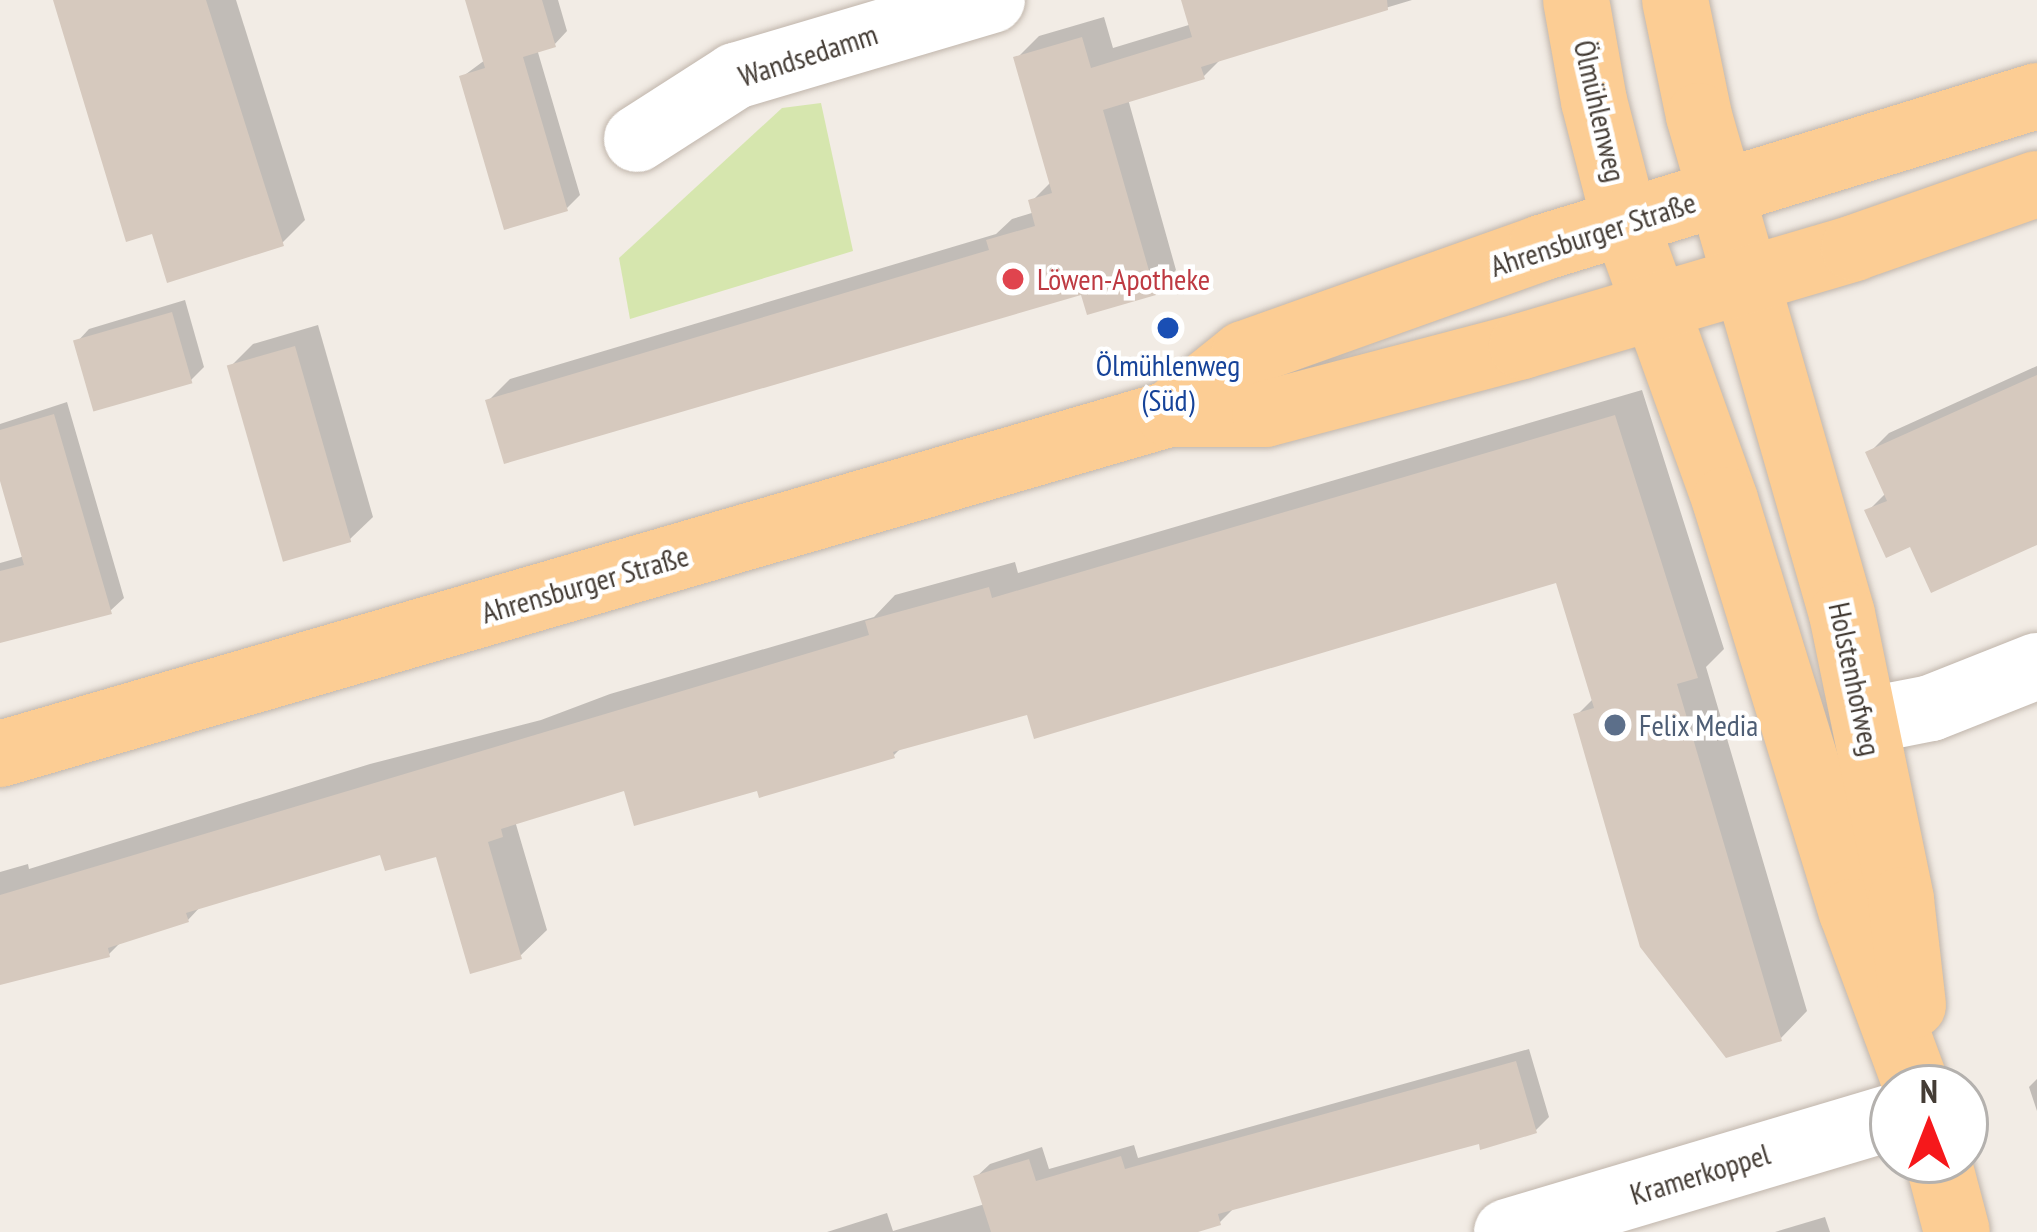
<!DOCTYPE html>
<meta charset="utf-8">
<style>
body{margin:0}
#map{position:relative;width:2037px;height:1232px;overflow:hidden;background:#f2ece5;font-family:"PT Sans Narrow",sans-serif}
div>[style]{position:absolute}
.green>*{inset:0;background:#d6e6ae}
.shadow>*{inset:0;background:#0003}
.building>*{inset:0;background:#d6c9be;transform-origin:0 0}
.roads{filter:drop-shadow(0 0 3px #c0b5ab) drop-shadow(0 0 3px #c0b5ab)}
.minor>*{height:66px;margin:-33px;padding:0 33px;transform-origin:33px;border-radius:33px;background:#fff}
.major>*{height:66px;margin:-33px;padding:0 33px;transform-origin:33px;border-radius:33px;background:#fccd94}
.dots>*{width:33px;height:33px;translate:-50% -50%;box-sizing:border-box;border:6px solid #fff;border-radius:50%}
span{translate:-50% -50%;white-space:nowrap;text-align:center;line-height:1.15;-webkit-text-stroke:9px #fff;paint-order:stroke}
.street-label{font-size:30px;color:#443c35}
.health-label{font-size:30px;color:#be3a42}
.left{translate:0 -50%;text-align:left}
.transit-label{font-size:30px;color:#164399}
.service-label{font-size:30px;color:#4e5e75}
.north{position:absolute;left:1869px;top:1064px;width:120px;height:120px;box-sizing:border-box;background:#fff;border:3px solid #b4b1ae;border-radius:50%;rotate:0deg;font-size:33px;font-weight:700;line-height:48px;text-align:center;color:#443c35}
.north::after{content:'';display:block;margin:auto;width:42px;height:54px;background:#f6181b;clip-path:polygon(50% 0,100% 100%,50% 72%,0 100%)}
</style>
<div id="map">
<div class="green">
<div style="clip-path:polygon(821px 103px,853px 251px,630px 319px,619px 258px,782px 108px)"></div>
</div>
<div class="shadow">
<div style="clip-path:polygon(56px 0,236px 0,305px 220px,282px 243px,154px 230px)"></div>
<div style="clip-path:polygon(468px 0,558px 0,567px 31px,554px 45px,537px 49px,580px 195px,567px 208px,462px 77px,485px 60px)"></div>
<div style="clip-path:polygon(1191px 0,1412px 0,1223px 57px,1204px 76px,1128px 99px,1176px 270px,1154px 292px,1083px 291px,488px 401px,510px 379px,996px 234px,1012px 219px,1035px 212px,1032px 201px,1052px 181px,1017px 58px,1039px 36px,1104px 17px,1113px 48px,1192px 24px)"></div>
<div style="clip-path:polygon(185px 300px,204px 367px,191px 380px,76px 343px,89px 329px)"></div>
<div style="clip-path:polygon(318px 325px,373px 517px,350px 539px,230px 367px,253px 344px)"></div>
<div style="clip-path:polygon(2037px 366px,2037px 540px,1911px 543px,1868px 511px,1887px 492px,1869px 453px,1889px 433px)"></div>
<div style="clip-path:polygon(1642px 390px,1724px 649px,1706px 667px,1807px 1011px,1781px 1038px,1577px 715px,1594px 698px,1558px 579px,1029px 711px,903px 746px,894px 755px,759px 787px,626px 787px,515px 821px,547px 930px,520px 956px,438px 853px,382px 851px,202px 905px,188px 920px,123px 940px,109px 954px,0 983px,0 872px,28px 864px,29px 869px,370px 764px,541px 720px,610px 694px,874px 617px,895px 595px,1015px 562px,1018px 573px)"></div>
<div style="clip-path:polygon(67px 402px,124px 598px,110px 611px,0 641px,0 563px,25px 556px,0 470px,0 424px)"></div>
<div style="clip-path:polygon(1529px 1049px,1549px 1117px,1535px 1131px,1481px 1140px,1233px 1209px,1219px 1223px,1187px 1232px,827px 1232px,887px 1213px,893px 1231px,985px 1204px,976px 1177px,990px 1164px,1042px 1147px,1049px 1169px,1134px 1145px,1138px 1158px)"></div>
<div style="clip-path:polygon(2037px 1079px,2037px 1111px,2029px 1087px)"></div>
<div style="clip-path:polygon(1825px 1217px,1830px 1232px,1775px 1232px)"></div>
</div>
<div class="building">
<div style="clip-path:polygon(53px 0,206px 0,284px 246px,167px 283px,152px 234px,126px 242px)"></div>
<div style="clip-path:polygon(465px 0,542px 0,556px 47px,523px 57px,568px 211px,504px 230px,459px 76px,485px 68px)"></div>
<div style="clip-path:polygon(1181px 0,1387px 0,1388px 10px,1201px 67px,1205px 79px,1103px 110px,1156px 295px,1087px 315px,1081px 295px,504px 464px,485px 400px,989px 250px,986px 240px,1035px 226px,1028px 200px,1052px 193px,1013px 57px,1082px 37px,1091px 68px,1192px 37px,1197px 54px)"></div>
<div style="left:172px;top:312px;width:74px;height:103px;rotate:74deg"></div>
<div style="left:295px;top:346px;width:204px;height:71px;rotate:74deg"></div>
<div style="clip-path:polygon(2037px 375px,2037px 545px,1931px 593px,1910px 547px,1886px 558px,1864px 510px,1887px 501px,1865px 452px)"></div>
<div style="clip-path:polygon(54px 414px,112px 614px,0 643px,0 571px,24px 565px,0 481px,0 430px)"></div>
<div style="clip-path:polygon(1615px 415px,1698px 678px,1677px 684px,1782px 1041px,1726px 1058px,1640px 947px,1573px 714px,1594px 708px,1556px 583px,1034px 739px,1027px 715px,893px 752px,895px 758px,759px 798px,757px 791px,634px 826px,624px 791px,501px 829px,503px 837px,488px 842px,522px 959px,470px 974px,436px 857px,385px 871px,380px 855px,186px 913px,189px 922px,108px 948px,110px 957px,0 985px,0 895px,869px 635px,865px 621px,989px 587px,992px 598px)"></div>
<div style="clip-path:polygon(1516px 1061px,1537px 1133px,1480px 1150px,1479px 1144px,1218px 1214px,1221px 1225px,1198px 1232px,991px 1232px,973px 1176px,1029px 1159px,1036px 1181px,1121px 1156px,1125px 1169px)"></div>
</div>
<div class="roads">
<div class="minor">
<div style="left:637px;top:139px;width:117px;rotate:-32.7deg"></div>
<div style="left:735px;top:76px;width:268px;rotate:-16.5deg"></div>
<div style="left:1865px;top:721px;width:67px;rotate:-11.1deg"></div>
<div style="left:1931px;top:708px;width:114px;rotate:-21.6deg"></div>
<div style="left:1507px;top:1232px;width:403px;rotate:-16.6deg"></div>
</div>
<div class="major">
<div style="left:1576px;top:0;width:103px;rotate:79.9deg"></div>
<div style="left:1594px;top:101px;width:125px;rotate:75.6deg"></div>
<div style="left:1625px;top:222px;width:295px;rotate:70.2deg"></div>
<div style="left:1725px;top:500px;width:431px;rotate:72.9deg"></div>
<div style="left:1852px;top:912px;width:188px;rotate:69.7deg"></div>
<div style="left:1675px;top:0;width:118px;rotate:78.3deg"></div>
<div style="left:1699px;top:116px;width:518px;rotate:73.98deg"></div>
<div style="left:1842px;top:614px;width:292px;rotate:78.3deg"></div>
<div style="left:1901px;top:900px;width:106px;rotate:83.5deg"></div>
<div style="left:1169px;top:414px;width:96px;rotate:-38.7deg"></div>
<div style="left:1244px;top:354px;width:315px;rotate:-19.6deg"></div>
<div style="left:1541px;top:248px;width:519px;rotate:-17.04deg"></div>
<div style="left:0;top:754px;width:1217px;rotate:-16.22deg"></div>
<div style="left:1169px;top:414px;width:96px"></div>
<div style="left:1265px;top:414px;width:266px;rotate:-14.8deg"></div>
<div style="left:1522px;top:346px;width:346px;rotate:-16.4deg"></div>
<div style="left:1854px;top:248px;width:194px;rotate:-19.3deg"></div>
<div style="left:1938px;top:1160px;width:74px;rotate:75.2deg"></div>
</div>
</div>
<div class="dots">
<div style="left:1013px;top:279px;background:#e0444e"></div>
<div style="left:1168px;top:328px;background:#1a4fb4"></div>
<div style="left:1615px;top:725px;background:#5c6f8a"></div>
</div>
<div class="street-label">
<span style="left:808px;top:55px;rotate:-18deg">Wandsedamm</span>
<span style="left:1600px;top:111px;rotate:77deg">Ölmühlenweg</span>
<span style="left:1593px;top:234px;rotate:-18deg">Ahrensburger Straße</span>
<span style="left:585px;top:584px;rotate:-16deg">Ahrensburger Straße</span>
<span style="left:1855px;top:679px;rotate:78deg">Holstenhofweg</span>
<span style="left:1700px;top:1174px;rotate:-17deg">Kramerkoppel</span>
</div>
<div class="health-label">
<span class="left" style="left:1037px;top:279px">Löwen-Apotheke</span>
</div>
<div class="transit-label">
<span style="left:1168px;top:382px">Ölmühlenweg<br>(Süd)</span>
</div>
<div class="service-label">
<span class="left" style="left:1639px;top:725px">Felix Media</span>
</div>
<div class="north">N</div>
</div>
